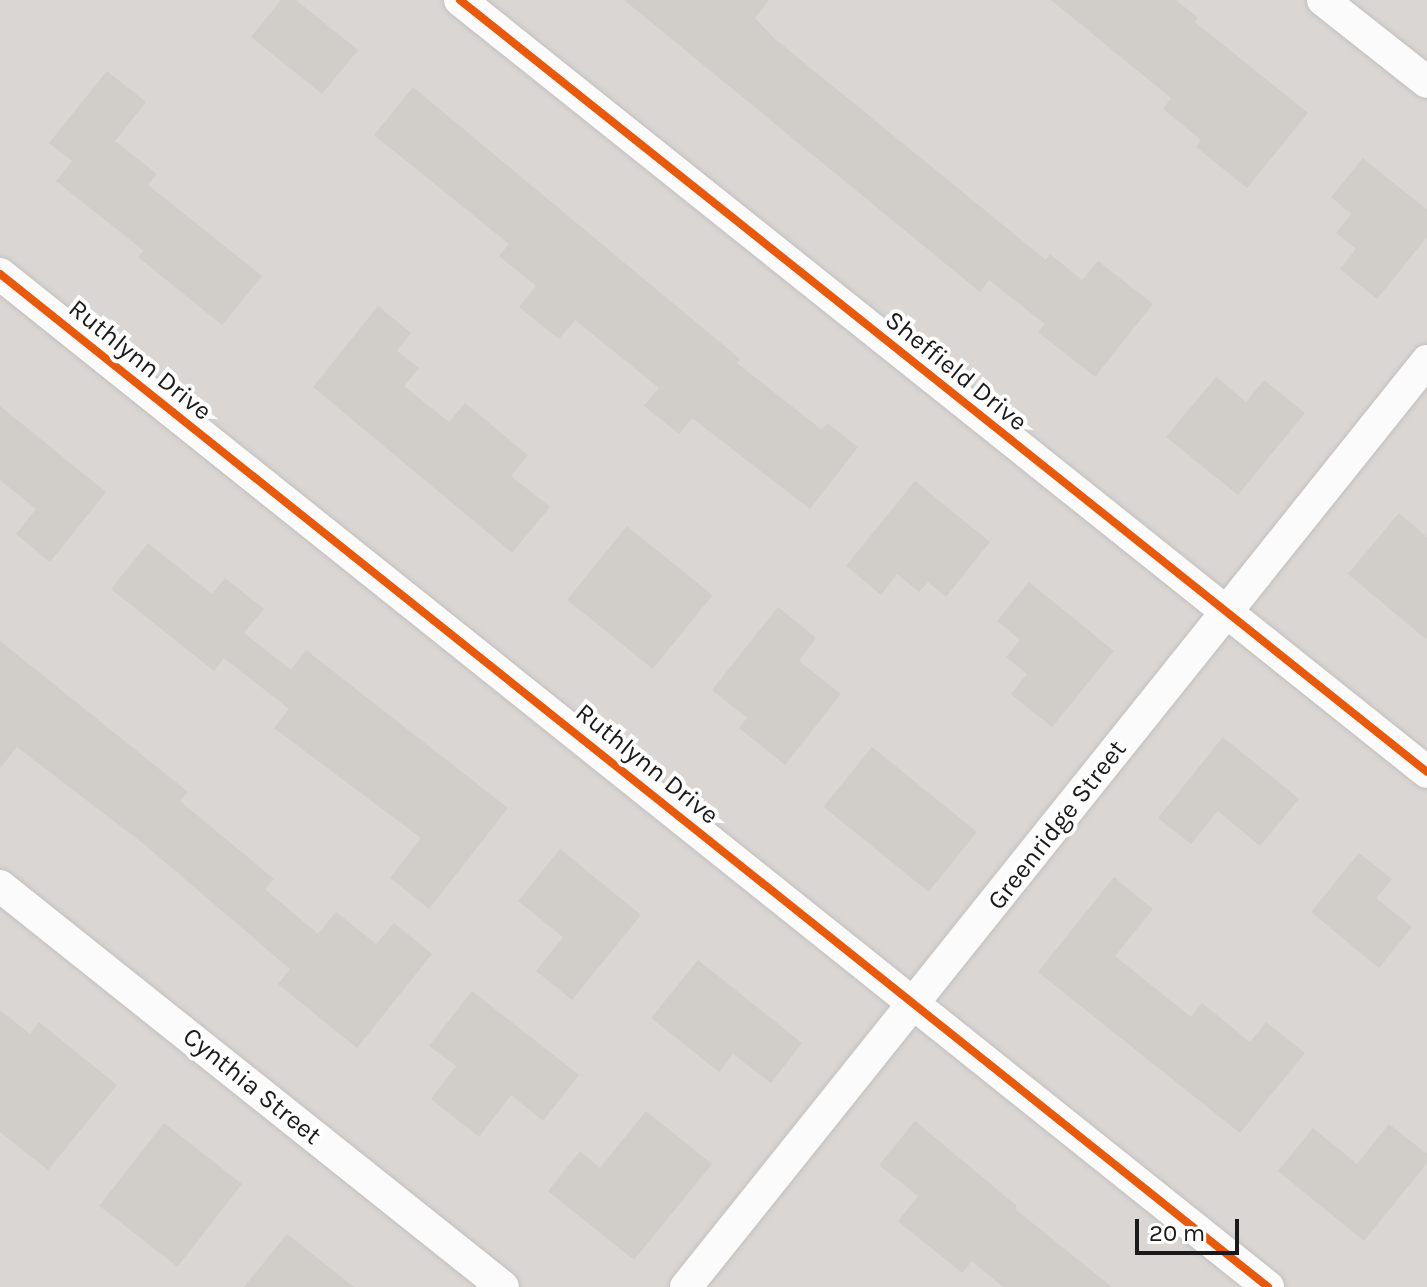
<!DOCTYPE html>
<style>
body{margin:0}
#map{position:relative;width:1427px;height:1287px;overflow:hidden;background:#eae7e2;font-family:Karla,sans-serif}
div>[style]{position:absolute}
.residential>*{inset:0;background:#d9d6d4;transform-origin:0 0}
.building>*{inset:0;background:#d1cdc9;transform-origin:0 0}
.roads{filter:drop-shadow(0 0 2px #c2c0be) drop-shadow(0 0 2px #c2c0be)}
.minor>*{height:32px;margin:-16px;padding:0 16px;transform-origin:16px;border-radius:16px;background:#fcfbfb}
.cycleway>*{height:8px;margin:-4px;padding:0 4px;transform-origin:4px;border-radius:4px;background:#e8590c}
span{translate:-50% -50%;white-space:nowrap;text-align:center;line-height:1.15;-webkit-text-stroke:8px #fff;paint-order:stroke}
.street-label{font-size:26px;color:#1a1a1a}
.scale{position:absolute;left:1135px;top:1219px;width:104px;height:36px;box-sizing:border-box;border:4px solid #1a1a1a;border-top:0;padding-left:10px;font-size:24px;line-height:28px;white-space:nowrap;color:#1a1a1a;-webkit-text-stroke:6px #fff;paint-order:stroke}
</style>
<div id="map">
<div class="residential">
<div style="left:0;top:0;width:1427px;height:1287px"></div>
</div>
<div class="building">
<div style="clip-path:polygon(281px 0,296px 0,358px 50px,322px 94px,251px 37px)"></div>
<div style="clip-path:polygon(624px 0,769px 0,755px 18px,775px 39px,1046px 260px,1050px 254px,1082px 280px,1098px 261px,1153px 304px,1095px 377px,1038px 332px,1045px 324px,989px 280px,980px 292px)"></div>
<div style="clip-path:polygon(1051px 0,1176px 0,1198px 18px,1195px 22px,1308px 113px,1247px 188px,1196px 147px,1201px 140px,1163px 109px,1171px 98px)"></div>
<div style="clip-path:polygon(107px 71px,146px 102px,115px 141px,157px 174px,148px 185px,262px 276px,222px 325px,138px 257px,144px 251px,56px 181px,72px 161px,49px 143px)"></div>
<div style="clip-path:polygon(413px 87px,740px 359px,737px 363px,822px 430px,827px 423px,858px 447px,810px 509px,692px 418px,679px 434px,644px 406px,659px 388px,575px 320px,559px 339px,519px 307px,536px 286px,499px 256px,509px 244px,374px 135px)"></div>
<div style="clip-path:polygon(1363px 158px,1427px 210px,1427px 237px,1377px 299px,1340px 269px,1356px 249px,1336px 233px,1351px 214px,1331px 197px)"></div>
<div style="clip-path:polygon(378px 306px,411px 333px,397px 351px,419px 368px,404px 386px,449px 422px,465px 403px,528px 455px,511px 476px,550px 507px,512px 553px,313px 387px)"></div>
<div style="clip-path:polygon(1216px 377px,1246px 402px,1264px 380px,1305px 413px,1238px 495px,1166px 437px)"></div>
<div style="clip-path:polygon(0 406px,106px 492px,50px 562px,16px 534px,36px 509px,0 480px)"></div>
<div style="clip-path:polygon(915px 481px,990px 542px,946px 597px,928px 582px,919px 592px,897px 574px,881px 595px,846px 566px)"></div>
<div style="clip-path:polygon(1399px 513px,1427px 537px,1427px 640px,1348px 574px)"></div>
<div style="left:627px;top:526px;width:110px;height:95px;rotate:39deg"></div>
<div style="clip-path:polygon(148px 543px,212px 594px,225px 578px,264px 609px,244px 633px,291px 670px,306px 650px,508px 808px,429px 909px,390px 878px,421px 838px,274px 728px,289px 709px,224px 658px,214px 671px,111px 589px)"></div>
<div style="clip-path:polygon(1029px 582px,1114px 651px,1052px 727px,1011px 694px,1027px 674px,1006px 657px,1020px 640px,997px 621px)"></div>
<div style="clip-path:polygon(778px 607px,816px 638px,799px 661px,841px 694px,785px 765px,739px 728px,747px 718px,712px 690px)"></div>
<div style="clip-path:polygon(0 641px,188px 792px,180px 801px,274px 879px,265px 889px,318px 934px,336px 912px,376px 944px,394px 923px,432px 954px,357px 1048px,278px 984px,290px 969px,145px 845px,17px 747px,0 768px)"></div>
<div style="clip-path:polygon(1223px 737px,1299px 799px,1260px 846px,1218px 811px,1191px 844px,1158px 818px)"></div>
<div style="left:872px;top:747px;width:135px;height:77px;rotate:39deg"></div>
<div style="clip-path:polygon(560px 849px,641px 915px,572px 1000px,536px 971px,563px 937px,518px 901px)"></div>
<div style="clip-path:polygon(1359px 853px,1392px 879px,1376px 898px,1412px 927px,1379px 968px,1311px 912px)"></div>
<div style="clip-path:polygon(1114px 877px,1153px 909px,1115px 956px,1191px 1017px,1202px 1003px,1250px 1042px,1266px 1022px,1305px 1053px,1240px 1133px,1038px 972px)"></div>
<div style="clip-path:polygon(698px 960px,802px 1043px,771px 1083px,733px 1054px,719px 1072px,651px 1018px)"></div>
<div style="clip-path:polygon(472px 991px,579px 1075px,543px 1121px,511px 1095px,479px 1137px,431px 1099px,456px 1066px,429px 1046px)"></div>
<div style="clip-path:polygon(0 1010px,30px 1034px,39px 1022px,117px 1085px,48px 1170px,0 1132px)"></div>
<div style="clip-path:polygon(646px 1111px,712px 1164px,634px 1260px,548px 1191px,580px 1151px,600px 1168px)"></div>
<div style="clip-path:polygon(915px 1121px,1017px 1206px,1015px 1209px,1112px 1287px,1003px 1287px,972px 1261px,962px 1273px,898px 1221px,918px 1196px,879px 1165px)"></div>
<div style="left:164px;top:1123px;width:99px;height:105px;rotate:38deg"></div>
<div style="clip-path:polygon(1389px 1124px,1427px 1154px,1427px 1163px,1364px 1241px,1278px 1171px,1313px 1128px,1357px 1164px)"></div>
<div style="clip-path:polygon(287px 1234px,354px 1287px,244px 1287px)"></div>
</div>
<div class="roads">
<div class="minor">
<div style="left:460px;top:0;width:1237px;rotate:38.6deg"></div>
<div style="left:1323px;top:0;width:132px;rotate:38.3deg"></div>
<div style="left:0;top:274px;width:1623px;rotate:38.62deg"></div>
<div style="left:0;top:886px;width:643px;rotate:38.56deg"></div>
<div style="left:686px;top:1287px;width:1186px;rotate:-51.33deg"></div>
</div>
</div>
<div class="cycleway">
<div style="left:460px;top:0;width:1237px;rotate:38.6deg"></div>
<div style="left:0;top:274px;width:1623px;rotate:38.62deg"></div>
</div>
<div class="street-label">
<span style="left:140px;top:360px;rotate:39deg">Ruthlynn Drive</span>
<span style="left:956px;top:371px;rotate:39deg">Sheffield Drive</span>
<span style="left:647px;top:764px;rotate:39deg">Ruthlynn Drive</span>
<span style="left:1057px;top:825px;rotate:-52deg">Greenridge Street</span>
<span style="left:252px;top:1086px;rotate:39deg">Cynthia Street</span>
</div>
<div class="scale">20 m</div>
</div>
